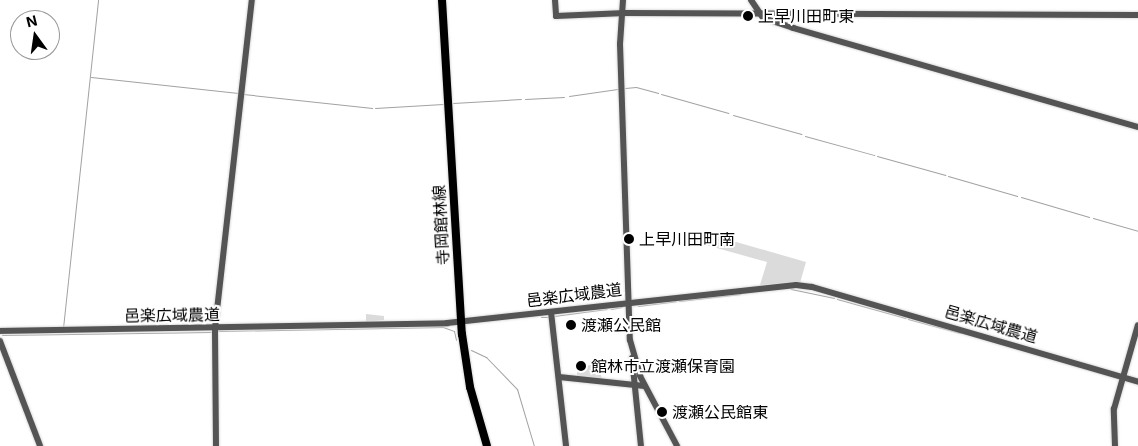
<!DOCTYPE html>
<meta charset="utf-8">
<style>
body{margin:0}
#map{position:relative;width:1138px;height:446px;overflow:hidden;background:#fff;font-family:Inter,"Noto Sans JP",sans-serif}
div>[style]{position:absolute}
.green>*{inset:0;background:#dbdbdb}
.stream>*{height:1px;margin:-0.5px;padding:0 0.5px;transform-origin:0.5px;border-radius:0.5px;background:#a2a2a2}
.roads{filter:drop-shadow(0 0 1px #dbdbdb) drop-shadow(0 0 1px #dbdbdb)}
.minor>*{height:6px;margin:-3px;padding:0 3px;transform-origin:3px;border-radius:3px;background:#545454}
.major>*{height:8px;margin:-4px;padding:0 4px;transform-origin:4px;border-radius:4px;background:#000}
.dots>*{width:14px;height:14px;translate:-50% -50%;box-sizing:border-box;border:2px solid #fff;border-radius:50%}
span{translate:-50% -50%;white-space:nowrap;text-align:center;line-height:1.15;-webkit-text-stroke:4px #fff;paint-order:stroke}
.poi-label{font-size:16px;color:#000}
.left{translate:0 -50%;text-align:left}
.street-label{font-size:16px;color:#000}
.north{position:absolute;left:10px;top:10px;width:50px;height:50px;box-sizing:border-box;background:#fff;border:1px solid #999;border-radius:50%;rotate:346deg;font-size:14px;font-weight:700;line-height:20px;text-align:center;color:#000}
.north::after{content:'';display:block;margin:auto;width:18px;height:22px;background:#000;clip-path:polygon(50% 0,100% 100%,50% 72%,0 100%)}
</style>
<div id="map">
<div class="green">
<div style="clip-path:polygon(698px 231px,806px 262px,800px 283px,760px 285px,767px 262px,695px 242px)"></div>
<div style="clip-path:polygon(366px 314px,384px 316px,384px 320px,366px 322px)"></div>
<div style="clip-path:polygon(598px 364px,602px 379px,577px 376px,577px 367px)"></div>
</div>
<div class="stream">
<div style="left:91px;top:77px;width:148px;rotate:6.2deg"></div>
<div style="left:625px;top:88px;width:11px;rotate:-5deg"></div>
<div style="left:636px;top:87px;width:23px;rotate:15deg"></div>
<div style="left:243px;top:94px;width:130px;rotate:6.2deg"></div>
<div style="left:661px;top:94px;width:70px;rotate:15.8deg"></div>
<div style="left:569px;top:96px;width:49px;rotate:-8.1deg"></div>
<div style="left:525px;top:99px;width:39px;rotate:-3deg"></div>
<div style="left:453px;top:103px;width:68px;rotate:-3.4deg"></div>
<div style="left:375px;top:108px;width:68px;rotate:-3.4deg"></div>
<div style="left:733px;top:115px;width:71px;rotate:15.6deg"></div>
<div style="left:805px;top:136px;width:72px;rotate:15.4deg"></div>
<div style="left:877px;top:156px;width:71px;rotate:15.6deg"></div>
<div style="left:948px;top:176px;width:72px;rotate:16.2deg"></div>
<div style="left:1021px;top:197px;width:71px;rotate:16.4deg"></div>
<div style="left:1093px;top:218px;width:47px;rotate:16.1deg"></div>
<div style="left:791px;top:289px;width:44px;rotate:11.8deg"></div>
<div style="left:837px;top:299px;width:71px;rotate:15.6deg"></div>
<div style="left:679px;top:301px;width:62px;rotate:-6.4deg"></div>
<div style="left:638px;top:306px;width:38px;rotate:-7deg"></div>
<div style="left:611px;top:309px;width:11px;rotate:-10deg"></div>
<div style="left:554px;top:316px;width:53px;rotate:-7.5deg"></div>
<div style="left:541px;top:317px;width:7px"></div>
<div style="left:908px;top:319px;width:54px;rotate:15.1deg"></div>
<div style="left:63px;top:328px;width:330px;rotate:-83.9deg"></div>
<div style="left:218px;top:331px;width:225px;rotate:-1deg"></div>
<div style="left:443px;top:327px;width:12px;rotate:20deg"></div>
<div style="left:454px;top:331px;width:9px;rotate:77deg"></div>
<div style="left:2px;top:335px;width:209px;rotate:-0.8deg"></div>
<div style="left:471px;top:350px;width:17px;rotate:25deg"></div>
<div style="left:486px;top:357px;width:45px;rotate:45.9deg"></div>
<div style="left:517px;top:389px;width:59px;rotate:73.4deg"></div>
</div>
<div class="roads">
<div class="minor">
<div style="left:555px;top:0;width:16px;rotate:86deg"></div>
<div style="left:556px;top:16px;width:69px;rotate:-2.5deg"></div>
<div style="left:625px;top:13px;width:513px;rotate:0.22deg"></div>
<div style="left:623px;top:0;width:44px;rotate:93.9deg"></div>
<div style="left:620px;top:44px;width:296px;rotate:88.1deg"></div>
<div style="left:630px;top:340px;width:37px;rotate:74deg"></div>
<div style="left:640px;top:376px;width:79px;rotate:62.1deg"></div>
<div style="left:751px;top:0;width:22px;rotate:56deg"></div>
<div style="left:763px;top:18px;width:32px;rotate:18deg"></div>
<div style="left:793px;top:28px;width:359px;rotate:16deg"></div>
<div style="left:551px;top:312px;width:135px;rotate:83.6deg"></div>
<div style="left:0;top:331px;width:447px;rotate:-1deg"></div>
<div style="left:447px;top:323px;width:351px;rotate:-6.2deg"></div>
<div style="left:796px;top:285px;width:16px;rotate:7deg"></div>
<div style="left:812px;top:287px;width:340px;rotate:16.2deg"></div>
<div style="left:0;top:341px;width:112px;rotate:69.1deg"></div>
<div style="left:632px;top:358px;width:88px;rotate:84.2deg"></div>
<div style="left:559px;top:377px;width:86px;rotate:6deg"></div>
<div style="left:216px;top:446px;width:118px;rotate:-90.5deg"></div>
<div style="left:215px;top:328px;width:330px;rotate:-83.6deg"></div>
<div style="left:1115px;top:446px;width:37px;rotate:-92deg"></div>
<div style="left:1114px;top:409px;width:87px;rotate:-74.1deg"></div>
</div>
<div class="major">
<div style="left:442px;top:0;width:335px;rotate:86.6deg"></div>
<div style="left:462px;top:334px;width:54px;rotate:81.4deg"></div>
<div style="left:470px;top:387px;width:61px;rotate:73.9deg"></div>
</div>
</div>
<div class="dots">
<div style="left:748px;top:16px;background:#000"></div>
<div style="left:629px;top:239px;background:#000"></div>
<div style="left:571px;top:325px;background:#000"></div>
<div style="left:581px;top:366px;background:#000"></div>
<div style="left:662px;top:412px;background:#000"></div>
</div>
<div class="poi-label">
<span class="left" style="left:758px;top:16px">上早川田町東</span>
<span class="left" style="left:639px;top:239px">上早川田町南</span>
<span class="left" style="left:581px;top:325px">渡瀬公民館</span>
<span class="left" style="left:591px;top:366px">館林市立渡瀬保育園</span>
<span class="left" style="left:672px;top:412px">渡瀬公民館東</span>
</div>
<div class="street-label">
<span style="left:441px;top:225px;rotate:-93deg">寺岡館林線</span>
<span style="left:574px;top:295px;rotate:-7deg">邑楽広域農道</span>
<span style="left:172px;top:315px;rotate:-1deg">邑楽広域農道</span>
<span style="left:991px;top:324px;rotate:16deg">邑楽広域農道</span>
</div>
<div class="north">N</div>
</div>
